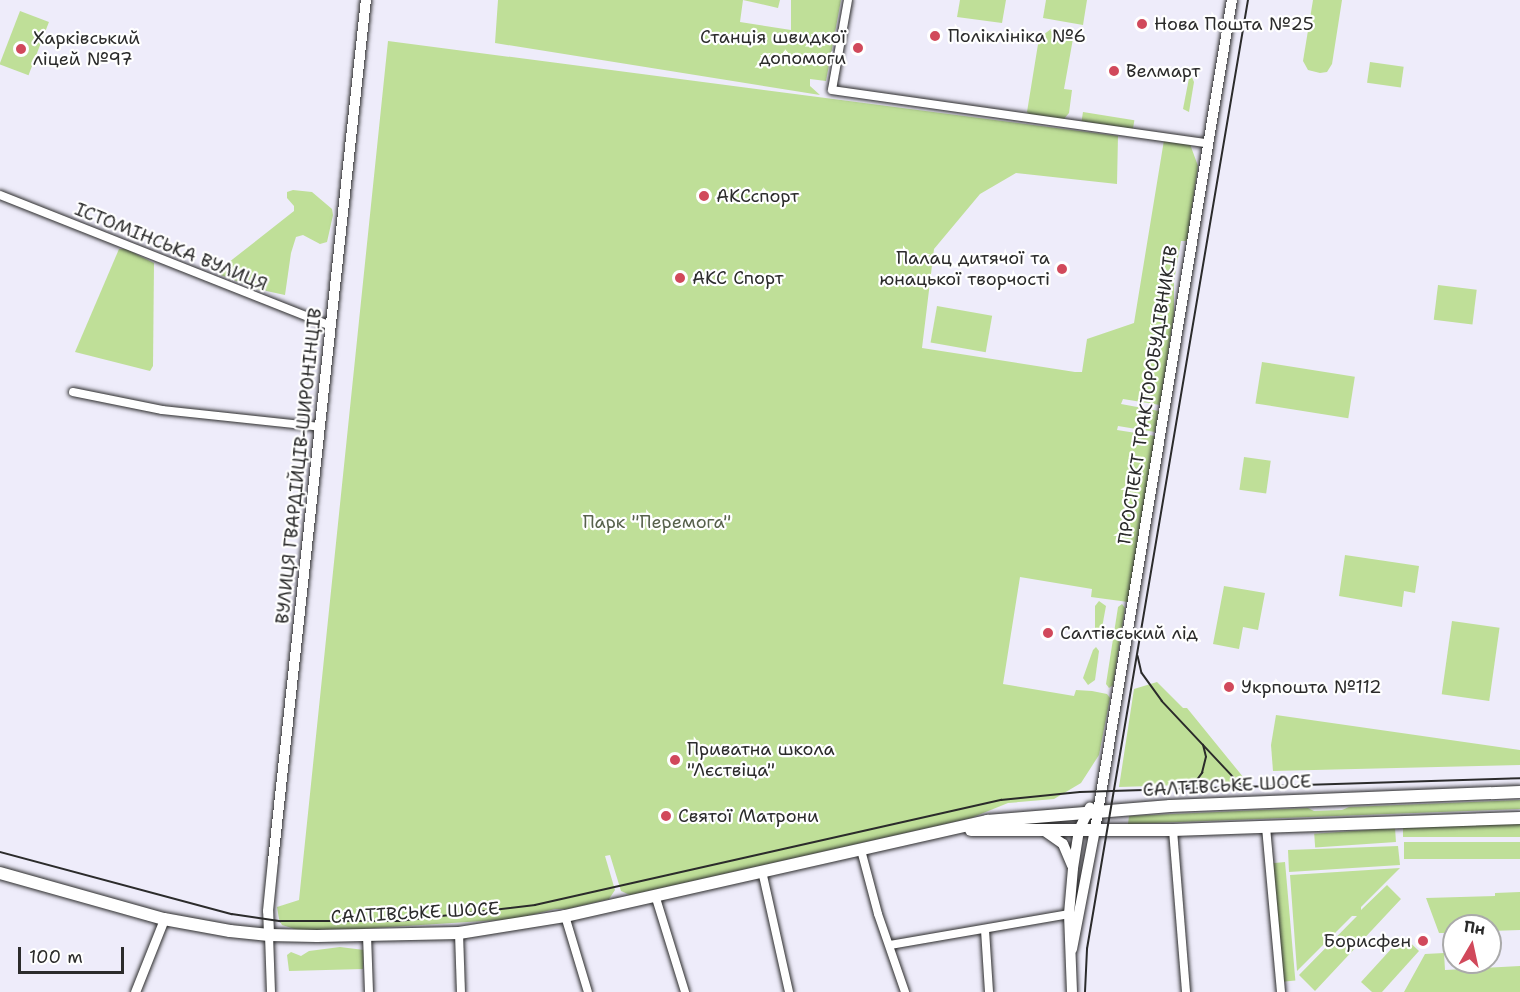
<!DOCTYPE html>
<meta charset="utf-8">
<style>
body{margin:0}
#map{position:relative;width:1520px;height:992px;overflow:hidden;background:#eeecfa;font-family:"Shantell Sans",sans-serif}
div>[style]{position:absolute}
.green>*{inset:0;background:#bfdf98;transform-origin:0 0}
.roads{filter:drop-shadow(0 0 2px #2b2b2b) drop-shadow(0 0 2px #2b2b2b)}
.minor>*{height:8px;margin:-4px;padding:0 4px;transform-origin:4px;border-radius:4px;background:#fff}
.tertiary>*{height:9px;margin:-4.5px;padding:0 4.5px;transform-origin:4.5px;border-radius:4.5px;background:#fff}
.secondary>*{height:10px;margin:-5px;padding:0 5px;transform-origin:5px;border-radius:5px;background:#fff}
.primary>*{height:12px;margin:-6px;padding:0 6px;transform-origin:6px;border-radius:6px;background:#fff}
.tram>*{height:1.5px;margin:-0.75px;padding:0 0.75px;transform-origin:0.75px;border-radius:0.75px;background:#2b2b2b}
.dots>*{width:16px;height:16px;translate:-50% -50%;box-sizing:border-box;border:3px solid #fff;border-radius:50%}
span{translate:-50% -50%;white-space:nowrap;text-align:center;line-height:1.15;-webkit-text-stroke:4.5px #fff;paint-order:stroke}
.poi-label{font-size:18px;color:#2b2b2b}
.left{translate:0 -50%;text-align:left}
.right{translate:-100% -50%;text-align:right}
.street-label{font-size:18px;color:#2b2b2b}
.park-label{font-size:18px;color:#57614c}
.north{position:absolute;left:1442px;top:914px;width:60px;height:60px;box-sizing:border-box;background:#fff;border:2px solid #aaa;border-radius:50%;rotate:9deg;font-size:16px;font-weight:700;line-height:24px;text-align:center;color:#2b2b2b}
.north::after{content:'';display:block;margin:auto;width:21px;height:27px;background:#d1495b;clip-path:polygon(50% 0,100% 100%,50% 72%,0 100%)}
.scale{position:absolute;left:18px;top:947px;width:106px;height:27px;box-sizing:border-box;border:3px solid #2b2b2b;border-top:0;padding-left:8px;font-size:18px;line-height:21px;white-space:nowrap;color:#2b2b2b;-webkit-text-stroke:4px #fff;paint-order:stroke}
</style>
<div id="map">
<div class="green">
<div style="clip-path:polygon(498px 0,780px 0,778px 8px,743px 0,740px 22px,791px 30px,791px 0,841px 0,826px 81px,810px 79px,810px 86px,820px 95px,495px 43px)"></div>
<div style="clip-path:polygon(960px 0,1006px 0,1002px 23px,957px 17px)"></div>
<div style="clip-path:polygon(1046px 0,1087px 0,1083px 25px,1043px 18px)"></div>
<div style="clip-path:polygon(1313px 0,1342px 0,1332px 64px,1327px 72px,1320px 73px,1308px 70px,1303px 61px)"></div>
<div style="left:20px;top:11px;width:31px;height:57px;rotate:21deg"></div>
<div style="clip-path:polygon(1051px 29px,1074px 33px,1064px 89px,1072px 90px,1069px 113px,1063px 120px,1030px 115px,1027px 112px,1039px 38px)"></div>
<div style="clip-path:polygon(388px 41px,1118px 136px,1117px 184px,1016px 173px,980px 194px,934px 249px,922px 348px,1075px 372px,1082px 372px,1087px 339px,1134px 323px,1164px 140px,1190px 144px,1198px 166px,1187px 241px,1181px 241px,1174px 281px,1174px 314px,1160px 405px,1123px 399px,1121px 404px,1159px 411px,1155px 432px,1118px 426px,1117px 430px,1155px 436px,1128px 602px,1091px 597px,1092px 589px,1020px 577px,1003px 684px,1074px 696px,1076px 690px,1092px 691px,1107px 694px,1110px 698px,1099px 755px,1081px 783px,1054px 799px,1008px 803px,971px 818px,630px 895px,621px 891px,610px 855px,605px 856px,615px 890px,609px 899px,567px 909px,555px 909px,515px 919px,359px 929px,298px 930px,282px 925px,279px 919px,277px 907px,299px 900px)"></div>
<div style="left:1370px;top:62px;width:34px;height:21px;rotate:8deg"></div>
<div style="clip-path:polygon(1190px 73px,1194px 82px,1189px 112px,1183px 109px)"></div>
<div style="left:1083px;top:112px;width:52px;height:9px;rotate:9deg"></div>
<div style="clip-path:polygon(293px 190px,312px 192px,332px 209px,333px 215px,327px 242px,320px 244px,303px 235px,296px 237px,291px 253px,285px 295px,257px 289px,218px 274px,219px 270px,294px 211px,294px 206px,287px 198px,287px 192px)"></div>
<div style="clip-path:polygon(119px 249px,126px 249px,154px 263px,153px 366px,150px 371px,75px 352px)"></div>
<div style="left:1438px;top:285px;width:39px;height:35px;rotate:7deg"></div>
<div style="left:937px;top:306px;width:56px;height:37px;rotate:10deg"></div>
<div style="left:1262px;top:362px;width:94px;height:42px;rotate:9deg"></div>
<div style="left:1244px;top:457px;width:27px;height:33px;rotate:8deg"></div>
<div style="clip-path:polygon(1345px 555px,1419px 566px,1415px 593px,1404px 591px,1402px 607px,1339px 596px)"></div>
<div style="clip-path:polygon(1224px 586px,1265px 593px,1258px 630px,1243px 627px,1239px 649px,1213px 644px)"></div>
<div style="clip-path:polygon(1099px 601px,1106px 606px,1101px 633px,1098px 636px,1095px 633px,1095px 606px)"></div>
<div style="clip-path:polygon(1122px 604px,1125px 608px,1113px 685px,1109px 688px,1106px 684px,1118px 607px)"></div>
<div style="left:1452px;top:621px;width:48px;height:74px;rotate:8deg"></div>
<div style="clip-path:polygon(1096px 647px,1099px 651px,1095px 680px,1088px 685px,1083px 678px,1093px 650px)"></div>
<div style="clip-path:polygon(1157px 682px,1183px 708px,1187px 708px,1248px 783px,1119px 787px,1134px 689px)"></div>
<div style="clip-path:polygon(1276px 715px,1520px 750px,1520px 765px,1273px 771px,1271px 745px)"></div>
<div style="clip-path:polygon(1520px 800px,1520px 809px,1128px 824px,1129px 816px,1308px 808px,1314px 811px,1342px 810px,1349px 807px)"></div>
<div style="left:1520px;top:823px;width:14px;height:117px;rotate:90deg"></div>
<div style="left:1395px;top:828px;width:14px;height:81px;rotate:86deg"></div>
<div style="left:1520px;top:842px;width:17px;height:116px;rotate:90deg"></div>
<div style="clip-path:polygon(1398px 846px,1400px 865px,1289px 872px,1288px 850px)"></div>
<div style="left:1285px;top:862px;width:119px;height:13px;rotate:85deg"></div>
<div style="clip-path:polygon(1400px 868px,1361px 907px,1361px 910px,1387px 885px,1401px 899px,1315px 991px,1299px 975px,1357px 916px,1352px 916px,1297px 971px,1290px 875px)"></div>
<div style="clip-path:polygon(1520px 892px,1520px 930px,1490px 931px,1490px 926px,1454px 926px,1454px 933px,1439px 933px,1426px 898px,1495px 896px,1495px 893px)"></div>
<div style="clip-path:polygon(1403px 936px,1419px 951px,1382px 992px,1372px 992px,1361px 982px)"></div>
<div style="clip-path:polygon(340px 947px,364px 950px,363px 969px,289px 971px,287px 955px,291px 952px,301px 956px,309px 951px)"></div>
<div style="clip-path:polygon(1444px 953px,1445px 970px,1520px 966px,1520px 992px,1404px 992px,1425px 954px)"></div>
</div>
<div class="roads">
<div class="minor">
<div style="left:848px;top:0;width:91px;rotate:100.1deg"></div>
<div style="left:832px;top:90px;width:378px;rotate:8.1deg"></div>
<div style="left:0;top:195px;width:356px;rotate:21.6deg"></div>
<div style="left:73px;top:392px;width:91px;rotate:11.4deg"></div>
<div style="left:162px;top:410px;width:159px;rotate:6.1deg"></div>
<div style="left:1266px;top:827px;width:166px;rotate:84.8deg"></div>
<div style="left:1173px;top:830px;width:163px;rotate:85.4deg"></div>
<div style="left:861px;top:850px;width:66px;rotate:75.1deg"></div>
<div style="left:878px;top:914px;width:83px;rotate:70.9deg"></div>
<div style="left:762px;top:871px;width:124px;rotate:77.4deg"></div>
<div style="left:655px;top:895px;width:102px;rotate:72.8deg"></div>
<div style="left:565px;top:916px;width:79px;rotate:73.2deg"></div>
<div style="left:985px;top:930px;width:62px;rotate:86.3deg"></div>
<div style="left:459px;top:933px;width:59px;rotate:88.1deg"></div>
<div style="left:269px;top:935px;width:57px;rotate:88deg"></div>
<div style="left:367px;top:935px;width:57px;rotate:88deg"></div>
<div style="left:890px;top:945px;width:182px;rotate:-9.8deg"></div>
</div>
<div class="tertiary">
<div style="left:135px;top:992px;width:79px;rotate:-68.3deg"></div>
</div>
<div class="secondary">
<div style="left:1043px;top:830px;width:24px;rotate:35deg"></div>
<div style="left:1063px;top:844px;width:23px;rotate:67deg"></div>
<div style="left:269px;top:935px;width:24px;rotate:-92deg"></div>
<div style="left:268px;top:911px;width:50px;rotate:-84.3deg"></div>
<div style="left:273px;top:861px;width:866px;rotate:-83.84deg"></div>
<div style="left:1072px;top:949px;width:121px;rotate:-79.1deg"></div>
<div style="left:1095px;top:830px;width:841px;rotate:-80.63deg"></div>
<div style="left:1072px;top:992px;width:78px;rotate:-92.2deg"></div>
<div style="left:1069px;top:914px;width:46px;rotate:-85deg"></div>
<div style="left:1073px;top:868px;width:38px;rotate:-81deg"></div>
<div style="left:1079px;top:830px;width:25px;rotate:-64deg"></div>
</div>
<div class="primary">
<div style="left:971px;top:830px;width:202px"></div>
<div style="left:1173px;top:830px;width:347px;rotate:-2deg"></div>
<div style="left:0;top:873px;width:170px;rotate:15.7deg"></div>
<div style="left:164px;top:919px;width:67px;rotate:10.3deg"></div>
<div style="left:230px;top:931px;width:39px;rotate:6deg"></div>
<div style="left:269px;top:935px;width:48px;rotate:1.2deg"></div>
<div style="left:317px;top:936px;width:142px;rotate:-1.2deg"></div>
<div style="left:459px;top:933px;width:107px;rotate:-9.1deg"></div>
<div style="left:565px;top:916px;width:433px;rotate:-12.7deg"></div>
<div style="left:987px;top:821px;width:184px;rotate:-4.7deg"></div>
<div style="left:1170px;top:806px;width:350px;rotate:-2.3deg"></div>
</div>
</div>
<div class="tram">
<div style="left:1138px;top:656px;width:17px;rotate:77deg"></div>
<div style="left:1142px;top:673px;width:34px;rotate:54deg"></div>
<div style="left:1162px;top:701px;width:112px;rotate:46.8deg"></div>
<div style="left:1239px;top:783px;width:9px;rotate:27deg"></div>
<div style="left:1183px;top:788px;width:16px;rotate:-30deg"></div>
<div style="left:1197px;top:780px;width:9px;rotate:-54deg"></div>
<div style="left:1202px;top:773px;width:16px;rotate:-76deg"></div>
<div style="left:1206px;top:757px;width:12px;rotate:-104deg"></div>
<div style="left:0;top:852px;width:240px;rotate:15deg"></div>
<div style="left:232px;top:914px;width:49px;rotate:8.3deg"></div>
<div style="left:280px;top:921px;width:119px"></div>
<div style="left:399px;top:921px;width:137px;rotate:-6.7deg"></div>
<div style="left:535px;top:905px;width:478px;rotate:-12.7deg"></div>
<div style="left:1001px;top:800px;width:79px;rotate:-5.8deg"></div>
<div style="left:1080px;top:792px;width:440px;rotate:-1.8deg"></div>
<div style="left:1085px;top:992px;width:43px;rotate:-87.3deg"></div>
<div style="left:1087px;top:949px;width:963px;rotate:-80.37deg"></div>
</div>
<div class="dots">
<div style="left:1142px;top:24px;background:#d1495b"></div>
<div style="left:935px;top:36px;background:#d1495b"></div>
<div style="left:858px;top:48px;background:#d1495b"></div>
<div style="left:21px;top:49px;background:#d1495b"></div>
<div style="left:1114px;top:71px;background:#d1495b"></div>
<div style="left:704px;top:196px;background:#d1495b"></div>
<div style="left:1062px;top:269px;background:#d1495b"></div>
<div style="left:680px;top:278px;background:#d1495b"></div>
<div style="left:1048px;top:633px;background:#d1495b"></div>
<div style="left:1229px;top:687px;background:#d1495b"></div>
<div style="left:675px;top:760px;background:#d1495b"></div>
<div style="left:666px;top:816px;background:#d1495b"></div>
<div style="left:1423px;top:941px;background:#d1495b"></div>
</div>
<div class="poi-label">
<span class="left" style="left:1154px;top:24px">Нова Пошта №25</span>
<span class="left" style="left:948px;top:36px">Поліклініка №6</span>
<span class="right" style="left:846px;top:48px">Станція швидкої<br>допомоги</span>
<span class="left" style="left:33px;top:49px">Харківський<br>ліцей №97</span>
<span class="left" style="left:1126px;top:71px">Велмарт</span>
<span class="left" style="left:716px;top:196px">АКСспорт</span>
<span class="right" style="left:1050px;top:269px">Палац дитячої та<br>юнацької творчості</span>
<span class="left" style="left:692px;top:278px">АКС Спорт</span>
<span class="left" style="left:1060px;top:633px">Салтівський лід</span>
<span class="left" style="left:1241px;top:687px">Укрпошта №112</span>
<span class="left" style="left:687px;top:760px">Приватна школа<br>"Лєствіца"</span>
<span class="left" style="left:678px;top:816px">Святої Матрони</span>
<span class="right" style="left:1411px;top:941px">Борисфен</span>
</div>
<div class="street-label">
<span style="left:171px;top:247px;rotate:22deg">ІСТОМІНСЬКА ВУЛИЦЯ</span>
<span style="left:1148px;top:395px;rotate:-81deg">ПРОСПЕКТ ТРАКТОРОБУДІВНИКІВ</span>
<span style="left:299px;top:466px;rotate:-84deg">ВУЛИЦЯ ГВАРДІЙЦІВ-ШИРОНІНЦІВ</span>
<span style="left:1227px;top:786px;rotate:-3deg">САЛТІВСЬКЕ ШОСЕ</span>
<span style="left:415px;top:913px;rotate:-3deg">САЛТІВСЬКЕ ШОСЕ</span>
</div>
<div class="park-label">
<span style="left:657px;top:522px">Парк "Перемога"</span>
</div>
<div class="north">Пн</div>
<div class="scale">100 m</div>
</div>
